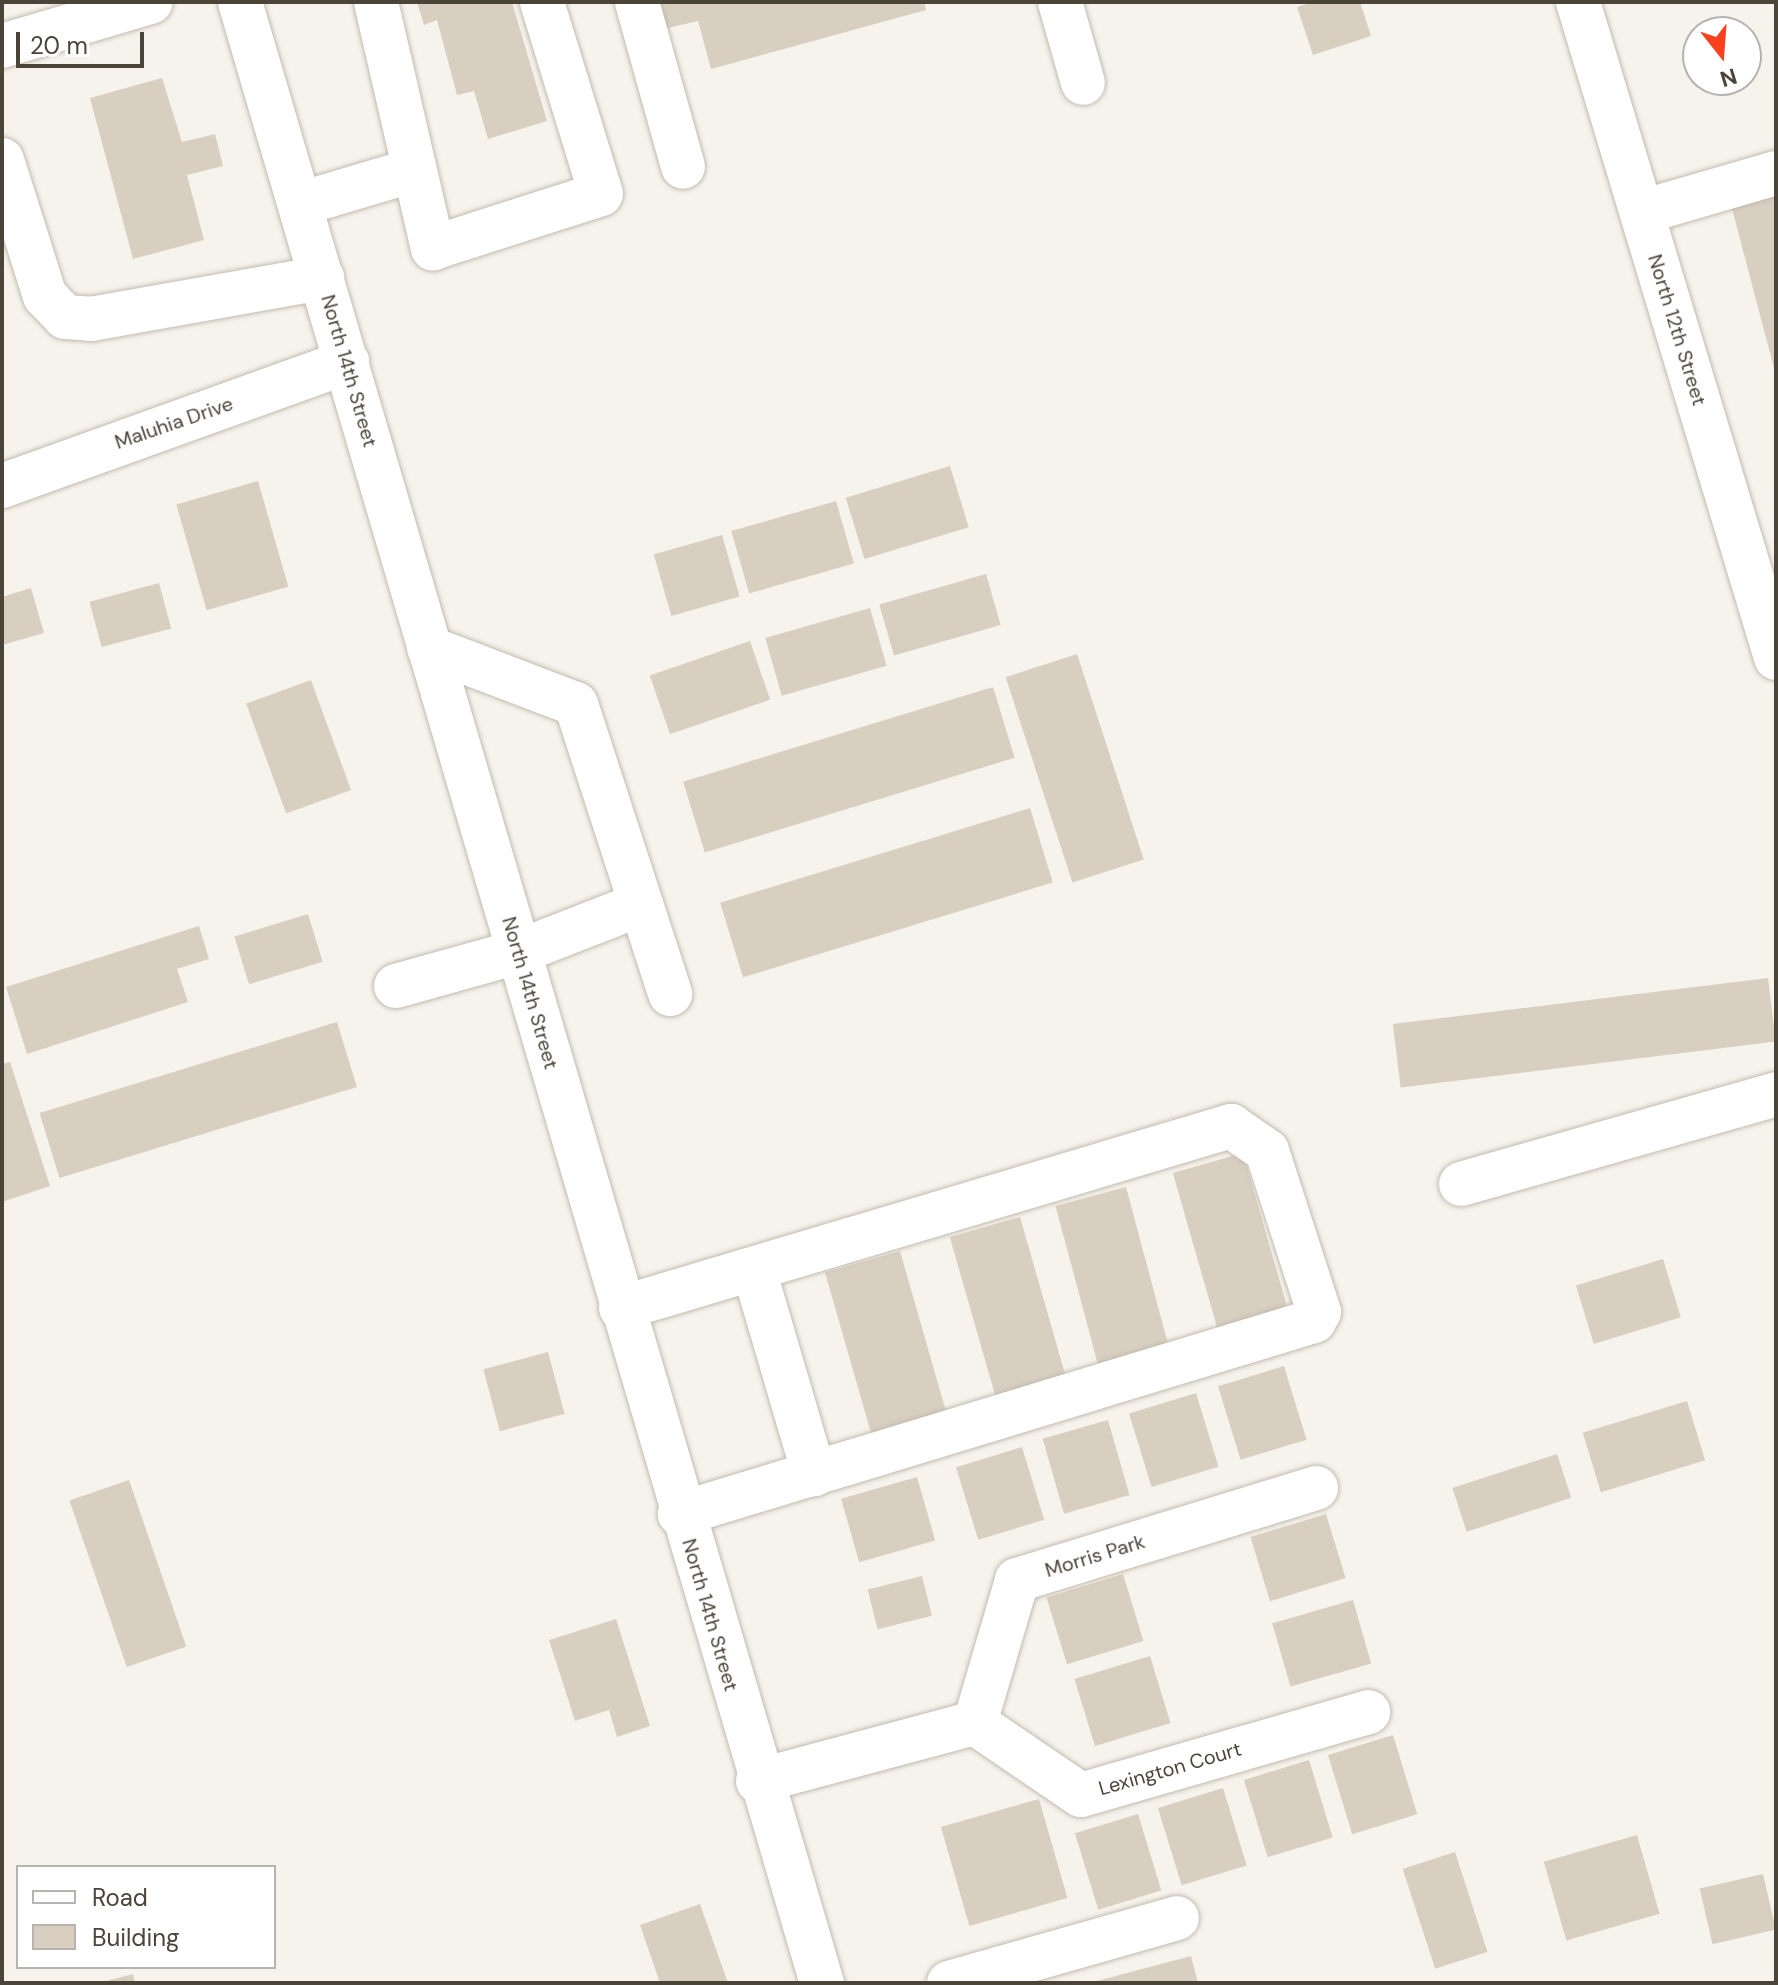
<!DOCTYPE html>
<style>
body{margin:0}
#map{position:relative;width:1778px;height:1985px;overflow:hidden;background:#f6f3ec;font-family:"DM Sans",sans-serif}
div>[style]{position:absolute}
.building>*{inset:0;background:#d8cfc1;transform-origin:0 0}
.roads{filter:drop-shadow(0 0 2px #c2bbae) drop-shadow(0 0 2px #c2bbae)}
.minor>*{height:44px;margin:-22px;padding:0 22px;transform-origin:22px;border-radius:22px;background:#fff}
span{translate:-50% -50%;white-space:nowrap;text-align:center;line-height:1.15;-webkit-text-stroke:8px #fff;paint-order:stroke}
.street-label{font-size:20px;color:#4b4439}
.frame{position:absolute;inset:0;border:4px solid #4b4439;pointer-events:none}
.legend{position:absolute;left:16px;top:1865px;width:260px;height:104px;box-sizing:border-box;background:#fff;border:2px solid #b7b4b0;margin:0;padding:10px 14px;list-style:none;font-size:24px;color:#4b4439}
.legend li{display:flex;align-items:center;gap:16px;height:40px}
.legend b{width:40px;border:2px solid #b7b4b0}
.north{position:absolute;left:1682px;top:16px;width:80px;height:80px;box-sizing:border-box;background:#fff;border:2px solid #b7b4b0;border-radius:50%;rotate:163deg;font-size:22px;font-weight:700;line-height:32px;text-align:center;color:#4b4439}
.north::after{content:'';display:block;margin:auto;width:28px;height:36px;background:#fc3f1d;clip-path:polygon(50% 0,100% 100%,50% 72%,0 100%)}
.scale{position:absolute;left:16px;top:32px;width:128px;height:36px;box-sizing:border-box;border:4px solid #4b4439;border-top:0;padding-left:10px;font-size:24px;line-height:28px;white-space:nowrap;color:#4b4439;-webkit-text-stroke:6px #fff;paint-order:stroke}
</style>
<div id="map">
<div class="building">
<div style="clip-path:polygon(417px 2px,512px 2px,547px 121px,488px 139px,474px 91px,457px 95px,437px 20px,424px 25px)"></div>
<div style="clip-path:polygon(647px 2px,924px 2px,926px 10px,711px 69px,698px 21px,655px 31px)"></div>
<div style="clip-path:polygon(1313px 2px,1360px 2px,1371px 36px,1313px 55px,1297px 7px)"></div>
<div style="clip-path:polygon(162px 78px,182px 142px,215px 134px,223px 166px,187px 175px,204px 240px,133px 259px,90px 98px)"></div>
<div style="clip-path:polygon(1776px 189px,1776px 372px,1775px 372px,1730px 201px)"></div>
<div style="left:950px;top:466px;width:64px;height:109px;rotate:73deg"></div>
<div style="left:258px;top:481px;width:110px;height:85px;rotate:74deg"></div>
<div style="left:836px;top:501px;width:65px;height:109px;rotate:74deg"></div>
<div style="left:722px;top:535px;width:64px;height:71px;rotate:74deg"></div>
<div style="left:986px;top:574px;width:53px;height:111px;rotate:74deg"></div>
<div style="left:159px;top:583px;width:47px;height:72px;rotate:75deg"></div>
<div style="clip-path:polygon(31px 588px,44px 633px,2px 645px,2px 597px)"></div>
<div style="left:870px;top:608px;width:60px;height:109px;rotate:74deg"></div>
<div style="left:750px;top:641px;width:62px;height:106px;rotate:71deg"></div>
<div style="left:1077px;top:654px;width:216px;height:75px;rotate:72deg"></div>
<div style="left:311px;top:680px;width:117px;height:69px;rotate:70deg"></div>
<div style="left:993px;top:687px;width:74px;height:324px;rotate:73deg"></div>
<div style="left:1030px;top:808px;width:78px;height:324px;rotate:73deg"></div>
<div style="left:308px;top:914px;width:50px;height:77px;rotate:73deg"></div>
<div style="clip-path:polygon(199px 926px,209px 959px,177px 969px,188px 1002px,27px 1054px,6px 987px)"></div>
<div style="left:1768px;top:978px;width:64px;height:378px;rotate:83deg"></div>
<div style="left:337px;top:1022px;width:68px;height:311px;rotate:73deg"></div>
<div style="clip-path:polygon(10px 1062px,50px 1186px,2px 1202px,2px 1064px)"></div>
<div style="left:1243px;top:1153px;width:169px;height:73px;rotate:74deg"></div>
<div style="left:1126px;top:1187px;width:168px;height:73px;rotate:75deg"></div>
<div style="left:1020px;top:1217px;width:165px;height:73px;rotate:74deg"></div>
<div style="left:900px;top:1251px;width:167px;height:78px;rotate:74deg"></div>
<div style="left:1663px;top:1259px;width:61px;height:91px;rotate:73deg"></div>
<div style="left:548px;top:1352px;width:64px;height:67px;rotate:75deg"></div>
<div style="left:1284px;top:1366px;width:77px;height:69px;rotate:73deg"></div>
<div style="left:1196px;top:1393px;width:77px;height:70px;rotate:73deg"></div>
<div style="left:1687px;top:1401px;width:62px;height:109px;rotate:73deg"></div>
<div style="left:1108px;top:1420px;width:78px;height:68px;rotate:74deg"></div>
<div style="left:1022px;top:1447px;width:76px;height:69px;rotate:73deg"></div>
<div style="left:1557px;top:1454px;width:46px;height:110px;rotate:72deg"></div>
<div style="left:917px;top:1477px;width:66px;height:79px;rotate:74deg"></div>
<div style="left:129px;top:1480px;width:176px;height:63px;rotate:71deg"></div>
<div style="left:1326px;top:1514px;width:67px;height:79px;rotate:73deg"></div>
<div style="left:1123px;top:1574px;width:70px;height:80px;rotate:73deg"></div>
<div style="left:922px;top:1576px;width:41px;height:56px;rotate:76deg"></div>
<div style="left:1353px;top:1600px;width:66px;height:84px;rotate:74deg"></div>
<div style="clip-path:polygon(616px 1619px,650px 1726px,617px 1737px,609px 1710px,575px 1721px,549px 1640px)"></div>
<div style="left:1150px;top:1656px;width:70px;height:79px;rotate:73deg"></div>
<div style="left:1393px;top:1735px;width:83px;height:68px;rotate:73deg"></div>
<div style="left:1309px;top:1760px;width:81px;height:68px;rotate:73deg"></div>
<div style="left:1223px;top:1788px;width:81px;height:68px;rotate:73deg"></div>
<div style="left:1039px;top:1799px;width:103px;height:102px;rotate:74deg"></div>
<div style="left:1138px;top:1814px;width:80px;height:66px;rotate:73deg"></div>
<div style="left:1637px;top:1835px;width:82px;height:97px;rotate:74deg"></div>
<div style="left:1455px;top:1852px;width:105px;height:55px;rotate:72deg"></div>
<div style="left:1763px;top:1874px;width:57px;height:65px;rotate:77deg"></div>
<div style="clip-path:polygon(700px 1904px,728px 1983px,660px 1983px,640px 1925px)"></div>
<div style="clip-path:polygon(1191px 1956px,1198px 1983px,1093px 1983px,1093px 1982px)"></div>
<div style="clip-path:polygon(133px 1974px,135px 1983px,102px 1983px,102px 1982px)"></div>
</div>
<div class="roads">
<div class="minor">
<div style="left:240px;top:2px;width:2065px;rotate:73.63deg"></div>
<div style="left:376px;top:2px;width:253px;rotate:77deg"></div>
<div style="left:433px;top:248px;width:176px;rotate:-17.8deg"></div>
<div style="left:601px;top:194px;width:201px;rotate:-107.1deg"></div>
<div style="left:637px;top:2px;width:171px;rotate:74.4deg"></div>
<div style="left:1060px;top:2px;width:84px;rotate:74.1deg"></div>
<div style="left:1578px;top:2px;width:685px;rotate:73.2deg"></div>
<div style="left:2px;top:46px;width:155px;rotate:-16.5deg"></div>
<div style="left:2px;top:160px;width:143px;rotate:72.5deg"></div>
<div style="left:45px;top:296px;width:29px;rotate:46deg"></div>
<div style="left:65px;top:317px;width:26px;rotate:4deg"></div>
<div style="left:91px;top:319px;width:235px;rotate:-10.1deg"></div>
<div style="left:300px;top:204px;width:116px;rotate:-16.6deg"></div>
<div style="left:1642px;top:212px;width:140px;rotate:-16.2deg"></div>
<div style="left:2px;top:486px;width:367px;rotate:-19.8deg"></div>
<div style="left:429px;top:648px;width:157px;rotate:20.9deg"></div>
<div style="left:576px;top:704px;width:305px;rotate:72deg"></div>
<div style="left:396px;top:986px;width:127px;rotate:-15.6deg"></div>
<div style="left:518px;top:952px;width:132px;rotate:-21.3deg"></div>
<div style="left:1461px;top:1184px;width:328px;rotate:-15.9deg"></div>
<div style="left:754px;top:1270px;width:213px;rotate:73.6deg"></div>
<div style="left:621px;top:1308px;width:637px;rotate:-16.61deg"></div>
<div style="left:1231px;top:1126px;width:44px;rotate:34.8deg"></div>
<div style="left:1267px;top:1151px;width:169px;rotate:72.1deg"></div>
<div style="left:1319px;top:1312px;width:10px;rotate:119deg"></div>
<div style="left:1314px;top:1321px;width:663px;rotate:163.07deg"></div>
<div style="left:975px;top:1723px;width:149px;rotate:-73.6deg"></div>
<div style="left:1017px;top:1580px;width:313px;rotate:-17.1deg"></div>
<div style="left:758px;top:1781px;width:225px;rotate:-15deg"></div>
<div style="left:975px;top:1723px;width:128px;rotate:34.2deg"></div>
<div style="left:1081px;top:1795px;width:299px;rotate:-16.1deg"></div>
<div style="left:949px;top:1983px;width:237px;rotate:-15.9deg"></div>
</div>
</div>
<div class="street-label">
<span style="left:1677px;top:330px;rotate:73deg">North 12th Street</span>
<span style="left:349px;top:371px;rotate:74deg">North 14th Street</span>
<span style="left:174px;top:423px;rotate:-19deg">Maluhia Drive</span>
<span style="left:530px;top:993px;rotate:74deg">North 14th Street</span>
<span style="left:1095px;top:1556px;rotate:-17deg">Morris Park</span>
<span style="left:710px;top:1615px;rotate:74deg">North 14th Street</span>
<span style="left:1170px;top:1769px;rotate:-16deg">Lexington Court</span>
</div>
<div class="frame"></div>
<ul class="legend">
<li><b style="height:10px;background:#fff"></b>Road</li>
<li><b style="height:22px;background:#d8cfc1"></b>Building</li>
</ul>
<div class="north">N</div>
<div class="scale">20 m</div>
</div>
